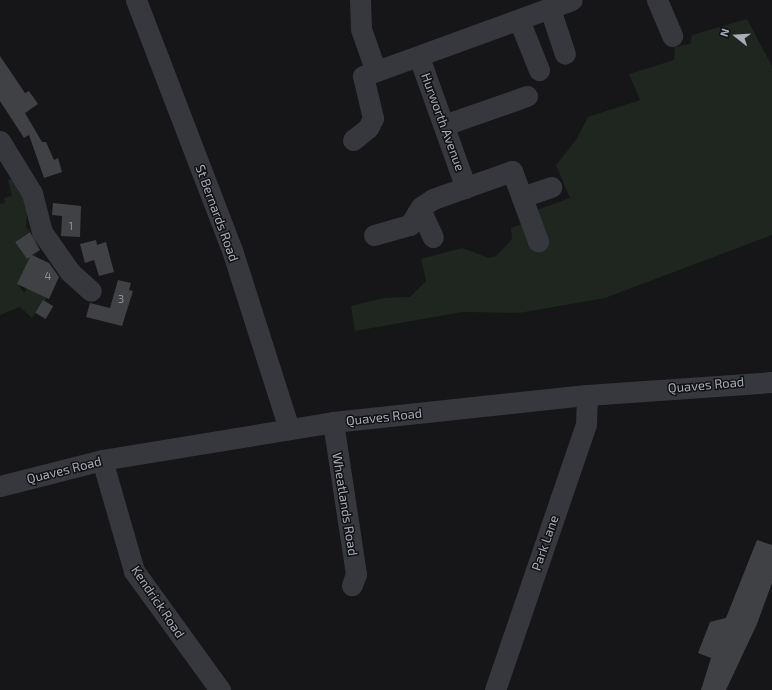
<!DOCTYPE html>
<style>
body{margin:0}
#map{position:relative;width:772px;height:690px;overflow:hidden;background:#161618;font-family:"Exo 2",sans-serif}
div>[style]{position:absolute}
.green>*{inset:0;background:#1e261f}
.building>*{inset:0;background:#404145;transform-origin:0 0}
.minor>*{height:21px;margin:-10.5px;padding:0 10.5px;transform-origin:10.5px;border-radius:10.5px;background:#37383d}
span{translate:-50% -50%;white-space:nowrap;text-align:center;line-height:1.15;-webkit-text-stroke:3px #111113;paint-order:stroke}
.number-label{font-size:11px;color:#8e929b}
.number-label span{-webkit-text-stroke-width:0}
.street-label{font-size:13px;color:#a8adb8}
.north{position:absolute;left:716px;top:16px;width:40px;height:40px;-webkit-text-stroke:3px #111113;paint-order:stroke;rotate:287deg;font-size:11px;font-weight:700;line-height:16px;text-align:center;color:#a8adb8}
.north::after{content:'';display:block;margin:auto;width:14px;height:18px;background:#a8adb8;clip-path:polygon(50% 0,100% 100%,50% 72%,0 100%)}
</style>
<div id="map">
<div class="green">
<div style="clip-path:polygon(747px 19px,772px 66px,772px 235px,605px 298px,519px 313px,462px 312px,355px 331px,351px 306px,384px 298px,410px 297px,426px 281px,421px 259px,462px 248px,489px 258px,496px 256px,512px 239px,511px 228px,539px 218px,537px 210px,570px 198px,556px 165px,576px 140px,588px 117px,640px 100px,629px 74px,674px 60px,675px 47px,690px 44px,692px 35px)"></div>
<div style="clip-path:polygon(17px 176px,29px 195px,26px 227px,30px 231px,15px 242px,27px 259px,41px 251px,29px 260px,18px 284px,24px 293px,27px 288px,52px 292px,32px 318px,20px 307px,0 315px,0 204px,5px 203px,4px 198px,12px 196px,8px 180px)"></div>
</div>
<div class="building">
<div style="clip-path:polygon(0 56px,25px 93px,29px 91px,38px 104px,25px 113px,42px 142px,46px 142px,54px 160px,58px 158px,62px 172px,44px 178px,29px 135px,24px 138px,0 101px)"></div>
<div style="clip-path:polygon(53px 203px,81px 206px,80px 237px,61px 236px,62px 216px,52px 215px)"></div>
<div style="clip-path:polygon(30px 232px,40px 250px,32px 255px,49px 263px,59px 277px,49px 299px,17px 284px,30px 257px,27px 259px,15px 242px)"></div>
<div style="clip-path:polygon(96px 240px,97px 245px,106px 242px,114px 272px,99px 276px,94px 260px,85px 263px,80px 244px)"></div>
<div style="clip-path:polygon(118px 280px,131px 283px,129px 290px,133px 291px,122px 326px,86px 317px,90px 303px,110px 308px)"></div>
<div style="left:43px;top:300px;width:12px;height:15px;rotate:31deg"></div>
<div style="clip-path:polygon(757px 540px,772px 545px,772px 583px,757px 624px,726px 690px,701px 690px,711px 658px,698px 653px,710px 622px,726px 618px)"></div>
</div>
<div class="minor">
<div style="left:136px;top:0;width:268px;rotate:69deg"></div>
<div style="left:232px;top:250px;width:188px;rotate:72.3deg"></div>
<div style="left:360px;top:0;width:29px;rotate:88deg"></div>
<div style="left:361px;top:29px;width:42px;rotate:70.7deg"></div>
<div style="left:657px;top:0;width:39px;rotate:67deg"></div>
<div style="left:550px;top:9px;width:47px;rotate:71.6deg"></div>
<div style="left:519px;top:20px;width:54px;rotate:68.2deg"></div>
<div style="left:419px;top:57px;width:139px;rotate:70.3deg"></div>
<div style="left:444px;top:125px;width:88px;rotate:-19.3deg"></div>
<div style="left:353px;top:140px;width:19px;rotate:-39deg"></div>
<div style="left:368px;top:128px;width:11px;rotate:-63deg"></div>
<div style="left:373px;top:118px;width:43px;rotate:-103.4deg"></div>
<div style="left:363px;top:76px;width:222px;rotate:-20deg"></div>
<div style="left:0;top:141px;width:61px;rotate:58.4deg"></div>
<div style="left:32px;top:193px;width:40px;rotate:75.6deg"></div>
<div style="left:42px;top:232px;width:49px;rotate:55deg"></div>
<div style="left:70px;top:272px;width:28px;rotate:42deg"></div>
<div style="left:522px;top:197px;width:31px;rotate:-19deg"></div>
<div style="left:417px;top:213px;width:9px;rotate:36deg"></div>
<div style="left:424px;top:218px;width:21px;rotate:65deg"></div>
<div style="left:374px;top:235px;width:37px;rotate:-16deg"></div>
<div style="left:410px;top:225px;width:21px;rotate:-59deg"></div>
<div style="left:421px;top:207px;width:14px;rotate:-34deg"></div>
<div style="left:433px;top:199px;width:84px;rotate:-19.5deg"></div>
<div style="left:512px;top:171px;width:75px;rotate:69.6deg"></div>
<div style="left:333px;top:422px;width:154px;rotate:81.4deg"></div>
<div style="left:356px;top:574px;width:12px;rotate:110deg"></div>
<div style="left:102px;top:460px;width:116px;rotate:73.9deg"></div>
<div style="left:134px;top:571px;width:147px;rotate:54.1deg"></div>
<div style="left:0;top:486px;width:105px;rotate:-14.3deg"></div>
<div style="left:102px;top:460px;width:234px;rotate:-9.3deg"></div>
<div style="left:333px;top:422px;width:255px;rotate:-6.1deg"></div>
<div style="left:587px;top:395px;width:185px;rotate:-4deg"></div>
<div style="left:495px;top:690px;width:281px;rotate:-71.1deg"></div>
<div style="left:586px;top:424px;width:29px;rotate:-88deg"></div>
</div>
<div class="number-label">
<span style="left:71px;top:226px">1</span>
<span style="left:48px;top:276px">4</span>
<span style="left:121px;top:299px">3</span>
</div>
<div class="street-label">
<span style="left:443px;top:122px;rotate:70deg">Hurworth Avenue</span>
<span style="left:217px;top:213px;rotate:70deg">St Bernards Road</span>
<span style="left:706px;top:385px;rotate:-5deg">Quaves Road</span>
<span style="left:384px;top:417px;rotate:-6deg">Quaves Road</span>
<span style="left:64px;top:470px;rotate:-14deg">Quaves Road</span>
<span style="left:345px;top:504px;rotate:81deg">Wheatlands Road</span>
<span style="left:545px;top:543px;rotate:-71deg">Park Lane</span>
<span style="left:158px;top:602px;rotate:56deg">Kendrick Road</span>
</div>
<div class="north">N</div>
</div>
